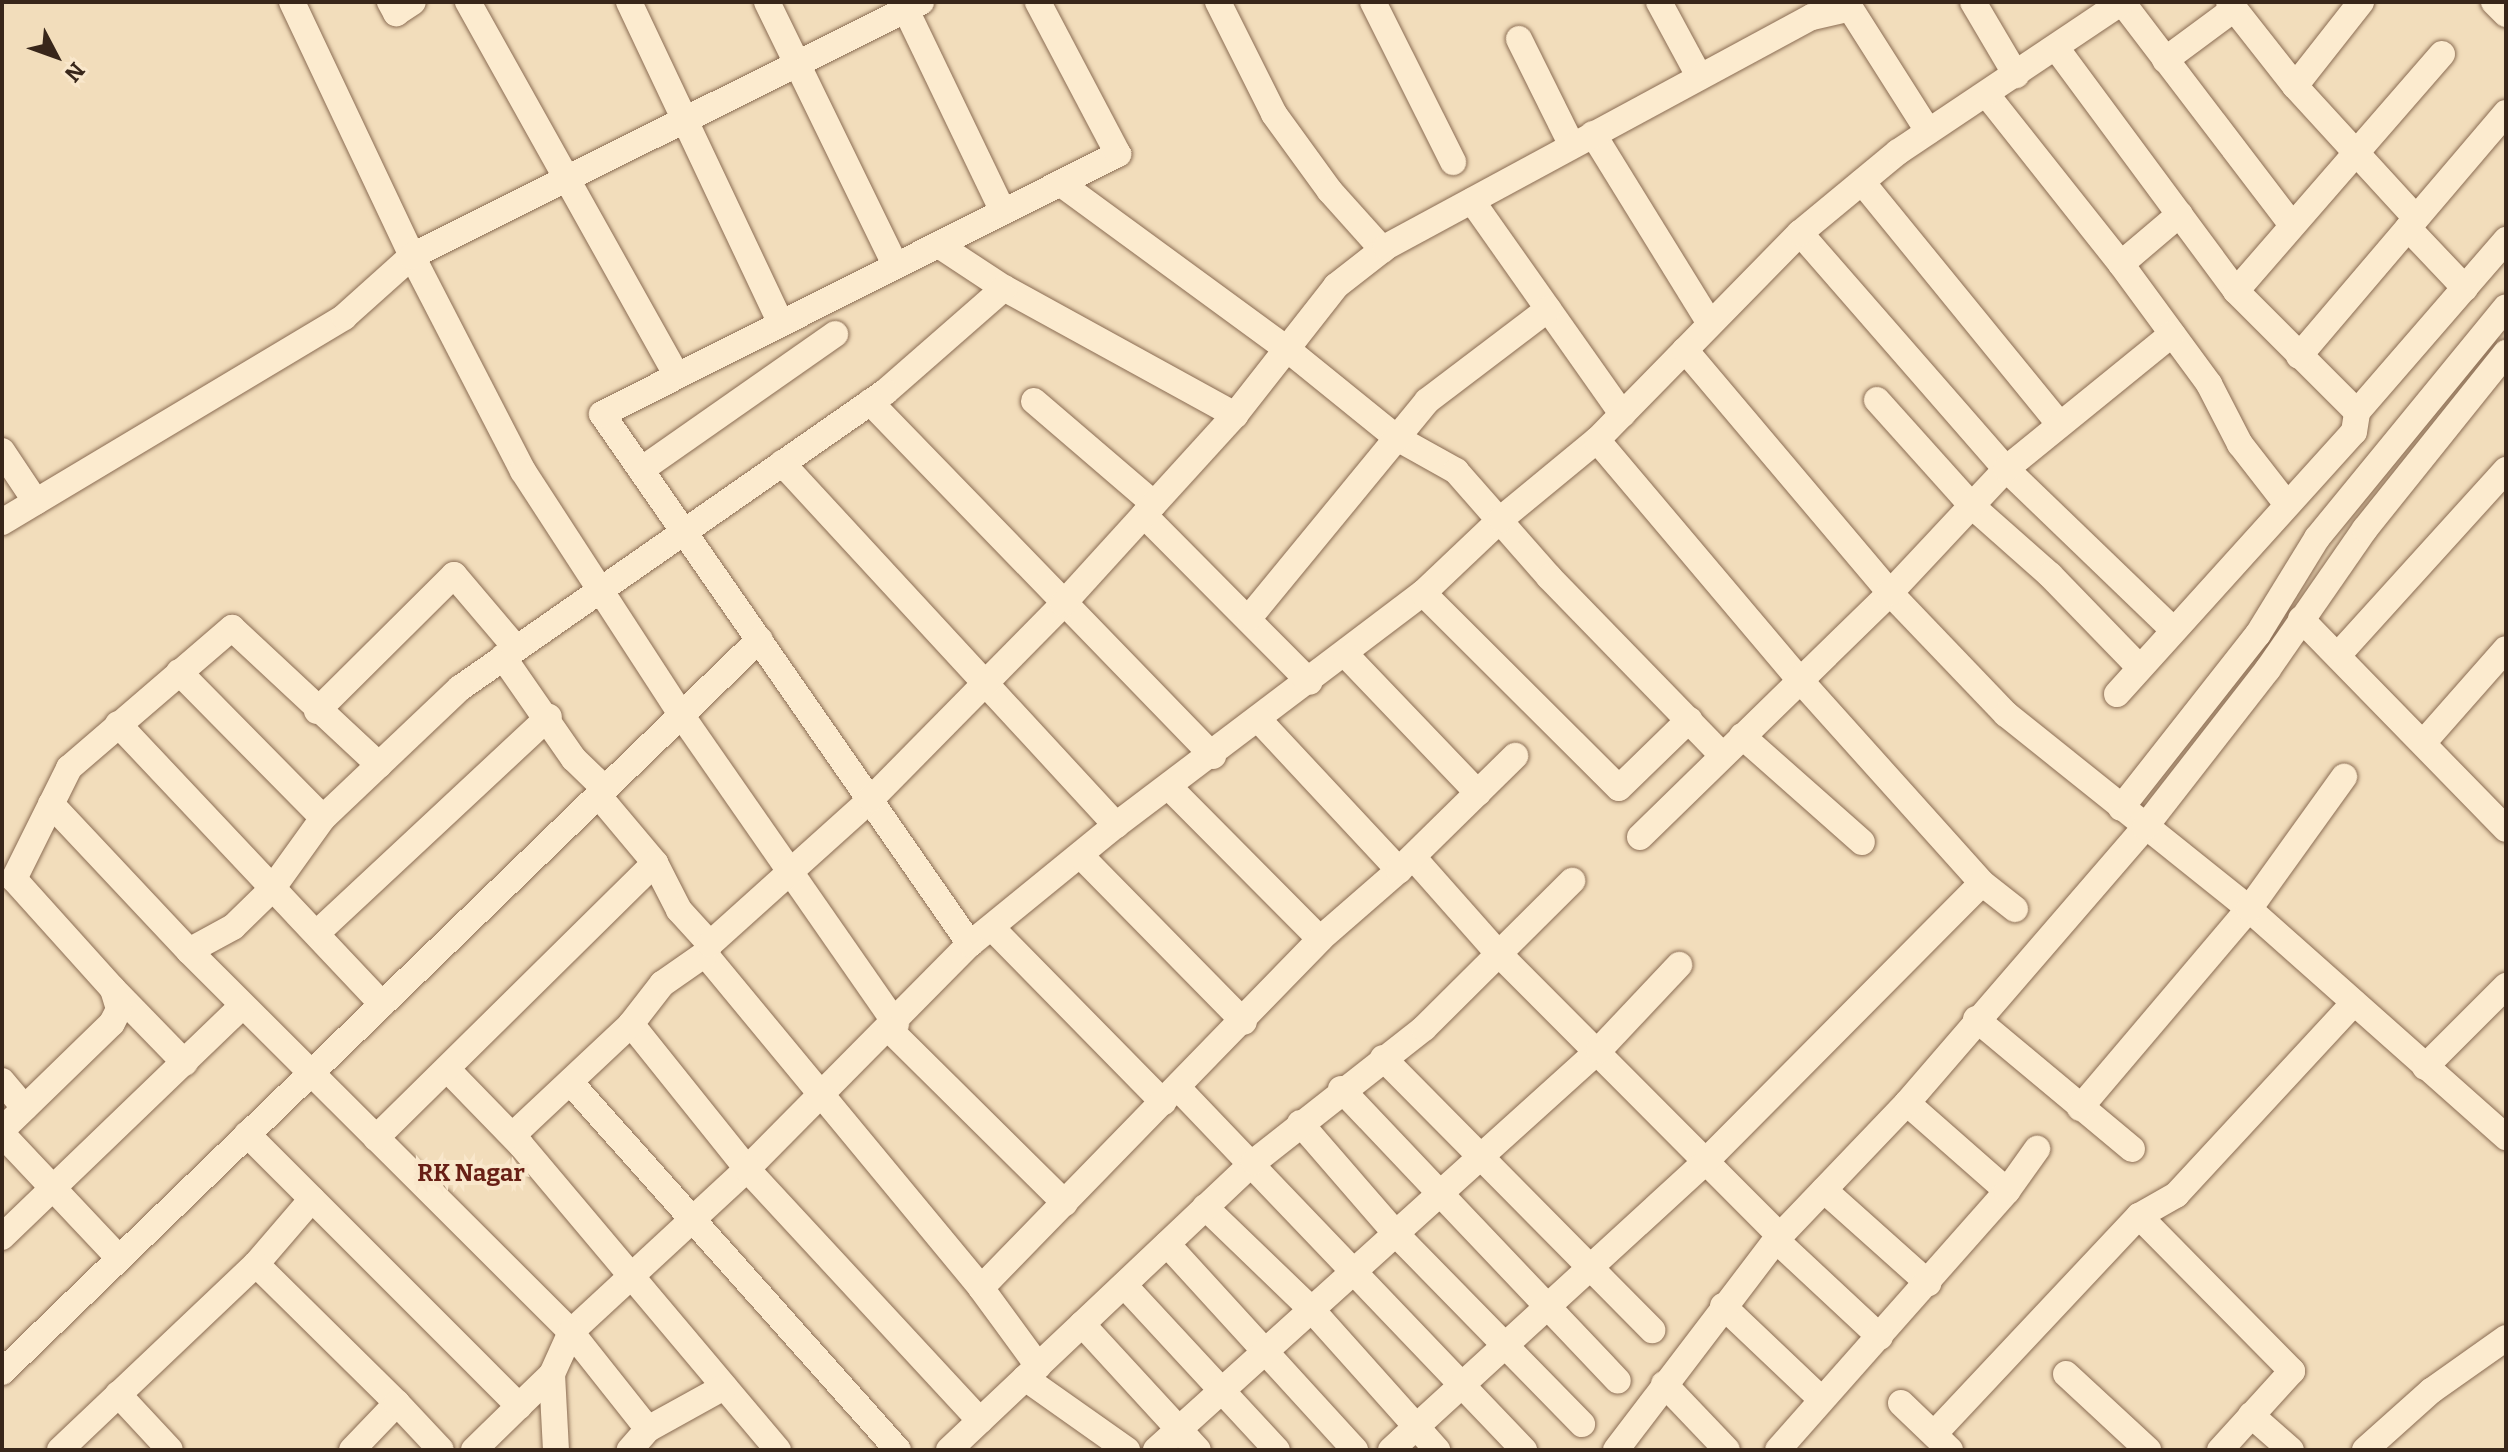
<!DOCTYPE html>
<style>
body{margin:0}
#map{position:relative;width:2508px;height:1452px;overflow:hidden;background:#f2ddbb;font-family:Bitter,serif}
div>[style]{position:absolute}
.roads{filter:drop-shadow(0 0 2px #8a6c53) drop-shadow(0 0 2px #8a6c53)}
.minor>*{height:26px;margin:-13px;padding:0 13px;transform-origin:13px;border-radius:13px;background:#fcebcf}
span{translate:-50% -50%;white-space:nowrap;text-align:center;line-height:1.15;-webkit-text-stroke:8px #f9e7cb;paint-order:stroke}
.neighbourhood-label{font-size:24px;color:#681f15;font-weight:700}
.frame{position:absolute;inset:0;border:4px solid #38261a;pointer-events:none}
.north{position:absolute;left:16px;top:16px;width:80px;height:80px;-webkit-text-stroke:6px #f9e7cb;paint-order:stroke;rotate:131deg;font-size:22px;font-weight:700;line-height:32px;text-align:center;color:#38261a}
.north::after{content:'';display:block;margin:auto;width:28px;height:36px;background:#38261a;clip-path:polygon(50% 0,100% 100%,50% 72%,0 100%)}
</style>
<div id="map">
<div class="roads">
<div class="minor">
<div style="left:292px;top:2px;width:281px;rotate:64.7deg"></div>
<div style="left:412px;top:256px;width:242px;rotate:62.7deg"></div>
<div style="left:523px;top:471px;width:292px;rotate:57deg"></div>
<div style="left:682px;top:716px;width:375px;rotate:55.2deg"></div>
<div style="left:390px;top:2px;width:13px;rotate:61deg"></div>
<div style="left:396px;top:13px;width:20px;rotate:-33deg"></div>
<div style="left:468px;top:2px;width:426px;rotate:60.8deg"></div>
<div style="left:629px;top:2px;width:353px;rotate:64.7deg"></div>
<div style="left:767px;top:2px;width:292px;rotate:64deg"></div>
<div style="left:1218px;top:2px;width:125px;rotate:63.4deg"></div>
<div style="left:1274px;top:114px;width:95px;rotate:54deg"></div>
<div style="left:1330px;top:191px;width:79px;rotate:48.1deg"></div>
<div style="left:1373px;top:2px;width:179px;rotate:63.4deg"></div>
<div style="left:1659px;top:2px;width:84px;rotate:61.6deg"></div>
<div style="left:1973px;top:2px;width:85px;rotate:59.5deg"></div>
<div style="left:2122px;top:2px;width:280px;rotate:52.7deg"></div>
<div style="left:2229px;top:2px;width:107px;rotate:51.8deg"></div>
<div style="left:2295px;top:86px;width:179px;rotate:47.5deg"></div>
<div style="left:2494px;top:2px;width:17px;rotate:45deg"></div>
<div style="left:906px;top:10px;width:224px;rotate:64.3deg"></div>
<div style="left:1519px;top:39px;width:119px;rotate:63.6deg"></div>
<div style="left:2057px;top:49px;width:301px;rotate:53.5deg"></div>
<div style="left:2236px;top:291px;width:171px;rotate:45deg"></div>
<div style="left:2165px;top:60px;width:86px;rotate:-36.5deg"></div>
<div style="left:2295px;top:86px;width:107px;rotate:-51.8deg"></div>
<div style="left:1987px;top:95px;width:216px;rotate:51.6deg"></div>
<div style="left:2121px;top:264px;width:149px;rotate:53.7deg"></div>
<div style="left:2209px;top:384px;width:68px;rotate:62.7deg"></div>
<div style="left:2240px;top:444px;width:75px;rotate:52.1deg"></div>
<div style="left:1593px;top:134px;width:221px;rotate:58.3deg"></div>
<div style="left:1862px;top:182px;width:310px;rotate:50.8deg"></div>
<div style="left:1060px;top:183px;width:281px;rotate:36.2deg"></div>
<div style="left:1287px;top:349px;width:141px;rotate:39deg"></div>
<div style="left:1397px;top:438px;width:68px;rotate:29.2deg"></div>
<div style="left:1456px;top:471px;width:141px;rotate:48.7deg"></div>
<div style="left:1549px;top:577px;width:248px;rotate:45.8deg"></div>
<div style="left:1472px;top:201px;width:261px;rotate:54.8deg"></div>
<div style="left:2408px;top:228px;width:83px;rotate:46.5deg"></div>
<div style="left:1800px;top:233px;width:313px;rotate:48.9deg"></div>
<div style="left:2006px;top:469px;width:231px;rotate:43.9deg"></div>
<div style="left:940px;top:246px;width:77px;rotate:33.3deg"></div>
<div style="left:1004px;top:288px;width:264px;rotate:28.8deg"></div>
<div style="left:2121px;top:264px;width:77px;rotate:-40.3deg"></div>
<div style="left:1004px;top:288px;width:158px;rotate:138.8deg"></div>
<div style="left:885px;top:392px;width:518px;rotate:145.14deg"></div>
<div style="left:460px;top:688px;width:189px;rotate:136.5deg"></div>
<div style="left:323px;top:818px;width:87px;rotate:125.7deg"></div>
<div style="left:272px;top:889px;width:54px;rotate:135.7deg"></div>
<div style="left:233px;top:927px;width:50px;rotate:151.4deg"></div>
<div style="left:189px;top:951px;width:540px;rotate:44.92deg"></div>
<div style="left:571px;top:1332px;width:240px;rotate:-42.8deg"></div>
<div style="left:747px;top:1169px;width:317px;rotate:-45.3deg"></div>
<div style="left:970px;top:944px;width:188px;rotate:-39.2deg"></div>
<div style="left:1116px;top:825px;width:385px;rotate:-37.1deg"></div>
<div style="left:1423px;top:593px;width:108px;rotate:-43.5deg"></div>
<div style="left:1501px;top:519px;width:124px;rotate:-39.5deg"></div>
<div style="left:1597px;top:440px;width:290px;rotate:-45.6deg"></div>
<div style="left:1800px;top:233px;width:127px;rotate:-39.6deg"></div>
<div style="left:1898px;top:152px;width:270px;rotate:-33.8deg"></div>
<div style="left:2236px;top:291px;width:314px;rotate:-49deg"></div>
<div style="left:1685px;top:350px;width:318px;rotate:49.8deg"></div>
<div style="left:1890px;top:593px;width:168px;rotate:46.2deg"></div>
<div style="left:2006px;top:714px;width:312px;rotate:38.7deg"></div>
<div style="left:2249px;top:909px;width:344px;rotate:41.6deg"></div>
<div style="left:2299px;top:356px;width:319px;rotate:-49.6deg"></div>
<div style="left:1877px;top:400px;width:142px;rotate:48.1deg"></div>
<div style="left:1972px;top:506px;width:104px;rotate:41.5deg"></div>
<div style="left:2050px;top:575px;width:128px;rotate:45.9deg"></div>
<div style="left:1034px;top:401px;width:158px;rotate:40.6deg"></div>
<div style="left:870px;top:402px;width:493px;rotate:45.9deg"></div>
<div style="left:1597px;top:440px;width:313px;rotate:49.8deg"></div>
<div style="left:1799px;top:679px;width:274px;rotate:48.1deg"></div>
<div style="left:1982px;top:883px;width:42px;rotate:38.2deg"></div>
<div style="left:2px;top:451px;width:61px;rotate:56.3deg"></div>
<div style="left:782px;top:463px;width:493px;rotate:47.3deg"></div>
<div style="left:641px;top:470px;width:237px;rotate:-35deg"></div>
<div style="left:1144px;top:515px;width:235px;rotate:45.2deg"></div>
<div style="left:2px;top:522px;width:399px;rotate:-30.9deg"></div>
<div style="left:344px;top:317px;width:91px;rotate:-41.9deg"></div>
<div style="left:412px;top:256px;width:569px;rotate:-26.52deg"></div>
<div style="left:1423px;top:593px;width:276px;rotate:44.9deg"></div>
<div style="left:1619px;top:788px;width:98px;rotate:-44.2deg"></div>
<div style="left:1249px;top:618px;width:281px;rotate:-50.6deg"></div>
<div style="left:1427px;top:401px;width:152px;rotate:-37.2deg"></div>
<div style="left:2301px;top:619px;width:293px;rotate:45.7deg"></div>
<div style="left:2340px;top:653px;width:247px;rotate:-47.8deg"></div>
<div style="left:1346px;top:655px;width:191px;rotate:46.3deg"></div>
<div style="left:503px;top:657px;width:124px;rotate:55.2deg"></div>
<div style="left:574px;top:759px;width:43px;rotate:44.1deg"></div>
<div style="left:179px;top:672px;width:205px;rotate:45.4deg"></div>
<div style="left:2117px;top:694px;width:353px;rotate:-47.9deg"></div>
<div style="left:2354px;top:432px;width:20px;rotate:-81deg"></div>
<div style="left:2357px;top:412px;width:228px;rotate:-49.1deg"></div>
<div style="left:317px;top:711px;width:193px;rotate:-44.8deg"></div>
<div style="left:454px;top:575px;width:96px;rotate:49.7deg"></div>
<div style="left:1258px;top:719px;width:207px;rotate:47deg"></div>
<div style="left:118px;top:724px;width:385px;rotate:46.7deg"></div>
<div style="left:1742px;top:736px;width:160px;rotate:41.5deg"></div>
<div style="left:2423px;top:743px;width:125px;rotate:-48.6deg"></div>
<div style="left:1170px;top:788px;width:213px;rotate:45.2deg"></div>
<div style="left:598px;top:795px;width:89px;rotate:50deg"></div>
<div style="left:655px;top:863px;width:53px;rotate:62.9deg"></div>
<div style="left:679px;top:910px;width:46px;rotate:47.6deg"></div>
<div style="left:51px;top:804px;width:202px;rotate:46.8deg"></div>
<div style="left:2121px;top:808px;width:221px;rotate:-51.8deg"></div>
<div style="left:2258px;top:634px;width:113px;rotate:-58.4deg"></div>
<div style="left:2317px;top:538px;width:298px;rotate:-50.7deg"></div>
<div style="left:1640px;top:837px;width:349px;rotate:-44.3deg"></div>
<div style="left:1890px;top:593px;width:170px;rotate:-46.9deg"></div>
<div style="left:2006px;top:469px;width:214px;rotate:-39.1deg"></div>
<div style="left:1082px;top:857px;width:231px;rotate:45.5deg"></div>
<div style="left:1413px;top:857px;width:127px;rotate:48.5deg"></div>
<div style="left:1497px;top:952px;width:401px;rotate:45.1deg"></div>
<div style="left:993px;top:929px;width:243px;rotate:45.5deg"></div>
<div style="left:317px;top:933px;width:317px;rotate:-43deg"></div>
<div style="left:970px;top:944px;width:645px;rotate:-124.77deg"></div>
<div style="left:602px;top:414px;width:578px;rotate:-26.74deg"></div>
<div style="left:1118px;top:154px;width:172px;rotate:-117.8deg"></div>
<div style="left:705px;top:954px;width:433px;rotate:50.4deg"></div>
<div style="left:981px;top:1288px;width:97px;rotate:53.8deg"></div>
<div style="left:113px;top:989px;width:103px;rotate:45.8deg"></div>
<div style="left:1976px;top:1019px;width:203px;rotate:39.8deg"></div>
<div style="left:631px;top:1024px;width:186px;rotate:51.3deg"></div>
<div style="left:747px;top:1169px;width:343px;rotate:47.2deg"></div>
<div style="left:890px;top:1030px;width:246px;rotate:44.7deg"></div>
<div style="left:1383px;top:1058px;width:383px;rotate:45.3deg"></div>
<div style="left:2425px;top:1067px;width:115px;rotate:-45deg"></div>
<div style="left:447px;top:1069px;width:106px;rotate:45.8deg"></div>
<div style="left:521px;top:1145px;width:399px;rotate:49.9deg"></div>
<div style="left:2px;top:1081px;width:35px;rotate:50deg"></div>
<div style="left:570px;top:1082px;width:493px;rotate:48.3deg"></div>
<div style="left:1178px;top:1088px;width:501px;rotate:46.29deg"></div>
<div style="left:1341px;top:1089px;width:402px;rotate:46.5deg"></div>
<div style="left:1907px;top:1103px;width:133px;rotate:41.3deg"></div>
<div style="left:2080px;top:1108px;width:261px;rotate:-49.7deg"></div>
<div style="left:2249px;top:909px;width:163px;rotate:-54.3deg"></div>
<div style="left:1300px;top:1123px;width:147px;rotate:49.1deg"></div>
<div style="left:1396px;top:1234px;width:266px;rotate:45.6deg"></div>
<div style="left:2px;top:1130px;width:153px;rotate:-44.2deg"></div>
<div style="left:112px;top:1023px;width:16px;rotate:-63deg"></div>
<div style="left:119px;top:1009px;width:21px;rotate:-107deg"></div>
<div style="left:113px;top:989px;width:148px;rotate:-132deg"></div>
<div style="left:14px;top:879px;width:124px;rotate:-63.6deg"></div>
<div style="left:69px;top:768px;width:215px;rotate:-40.7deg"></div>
<div style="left:232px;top:628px;width:201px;rotate:43deg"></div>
<div style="left:2px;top:1134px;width:170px;rotate:46.7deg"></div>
<div style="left:247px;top:1134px;width:385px;rotate:45deg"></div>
<div style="left:519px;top:1406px;width:63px;rotate:135.6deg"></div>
<div style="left:513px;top:1135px;width:162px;rotate:-43.2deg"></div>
<div style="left:631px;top:1024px;width:51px;rotate:-52.2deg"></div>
<div style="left:662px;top:984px;width:52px;rotate:-34.9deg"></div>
<div style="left:705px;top:954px;width:11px;rotate:-63deg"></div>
<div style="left:710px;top:944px;width:217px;rotate:-42deg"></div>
<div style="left:871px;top:799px;width:274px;rotate:-45.4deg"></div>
<div style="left:1063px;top:604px;width:256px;rotate:-47.7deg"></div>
<div style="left:1235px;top:415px;width:164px;rotate:-51.9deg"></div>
<div style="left:1336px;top:286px;width:63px;rotate:-38deg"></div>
<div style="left:1386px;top:247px;width:484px;rotate:-28.4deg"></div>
<div style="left:1812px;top:17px;width:39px;rotate:-13deg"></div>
<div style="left:1850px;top:8px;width:146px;rotate:57.6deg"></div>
<div style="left:376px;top:1138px;width:392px;rotate:-44.6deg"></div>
<div style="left:1824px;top:1190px;width:140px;rotate:41.8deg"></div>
<div style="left:312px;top:1199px;width:86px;rotate:130.7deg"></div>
<div style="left:256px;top:1264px;width:198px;rotate:44.6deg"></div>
<div style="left:397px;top:1403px;width:65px;rotate:133.8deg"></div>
<div style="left:1205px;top:1207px;width:149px;rotate:43.9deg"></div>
<div style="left:1312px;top:1310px;width:188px;rotate:48.2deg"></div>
<div style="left:2139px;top:1216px;width:218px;rotate:45.4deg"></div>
<div style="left:2292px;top:1371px;width:107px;rotate:132.3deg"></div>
<div style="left:2px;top:1237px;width:333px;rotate:-43.9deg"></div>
<div style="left:1776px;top:1240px;width:142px;rotate:43deg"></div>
<div style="left:1167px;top:1244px;width:279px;rotate:47.6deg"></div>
<div style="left:1124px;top:1285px;width:225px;rotate:47.2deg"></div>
<div style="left:981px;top:1288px;width:487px;rotate:-45.8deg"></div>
<div style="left:1320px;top:939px;width:105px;rotate:-41.1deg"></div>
<div style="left:1399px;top:870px;width:163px;rotate:-44.5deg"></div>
<div style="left:1723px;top:1306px;width:134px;rotate:43.5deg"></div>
<div style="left:1082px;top:1324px;width:171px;rotate:47.4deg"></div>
<div style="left:2px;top:1372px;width:1054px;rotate:-44.04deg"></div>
<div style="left:552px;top:1374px;width:76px;rotate:87deg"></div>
<div style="left:2066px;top:1374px;width:112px;rotate:42.8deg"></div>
<div style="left:1025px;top:1378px;width:125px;rotate:35.2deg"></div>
<div style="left:1664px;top:1384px;width:91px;rotate:46.3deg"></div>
<div style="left:118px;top:1394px;width:76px;rotate:47.1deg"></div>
<div style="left:397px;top:1403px;width:64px;rotate:46.9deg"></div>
<div style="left:1901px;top:1403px;width:68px;rotate:43.8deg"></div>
<div style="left:519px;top:1406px;width:46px;rotate:-44.1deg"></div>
<div style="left:552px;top:1374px;width:46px;rotate:-65.7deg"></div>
<div style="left:571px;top:1332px;width:124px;rotate:51.6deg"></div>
<div style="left:648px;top:1429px;width:28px;rotate:131deg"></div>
<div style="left:2251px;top:1415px;width:53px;rotate:41.2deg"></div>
<div style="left:648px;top:1429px;width:87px;rotate:-28.9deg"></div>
<div style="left:1934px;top:1434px;width:299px;rotate:-46.8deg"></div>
<div style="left:2139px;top:1216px;width:43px;rotate:-29.6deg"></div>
<div style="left:2176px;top:1195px;width:262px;rotate:-47.2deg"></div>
<div style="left:60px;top:1450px;width:270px;rotate:-43.5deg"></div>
<div style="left:949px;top:1450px;width:419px;rotate:-43.4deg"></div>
<div style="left:1254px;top:1162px;width:216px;rotate:-38.2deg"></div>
<div style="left:1424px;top:1028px;width:209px;rotate:-44.8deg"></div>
<div style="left:1156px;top:1450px;width:597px;rotate:-42.08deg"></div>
<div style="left:1599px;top:1050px;width:117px;rotate:-46.7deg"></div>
<div style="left:1391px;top:1450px;width:429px;rotate:-42.5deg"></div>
<div style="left:1707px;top:1160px;width:390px;rotate:-45.2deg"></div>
<div style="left:1616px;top:1450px;width:264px;rotate:-52.7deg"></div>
<div style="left:1776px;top:1240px;width:190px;rotate:-46.3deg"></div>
<div style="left:1907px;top:1103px;width:364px;rotate:-49.2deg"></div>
<div style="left:2145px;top:827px;width:200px;rotate:-52.1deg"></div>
<div style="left:2268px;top:669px;width:170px;rotate:-55.3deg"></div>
<div style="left:2365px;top:529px;width:226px;rotate:-51.3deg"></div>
<div style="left:1778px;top:1450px;width:346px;rotate:-48.5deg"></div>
<div style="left:2007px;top:1191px;width:52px;rotate:-54.5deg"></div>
<div style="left:2365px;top:1450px;width:89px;rotate:-41.8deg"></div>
<div style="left:2431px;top:1391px;width:92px;rotate:-35.2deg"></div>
</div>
</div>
<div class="neighbourhood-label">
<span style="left:471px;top:1174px">RK Nagar</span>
</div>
<div class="frame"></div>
<div class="north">N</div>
</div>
